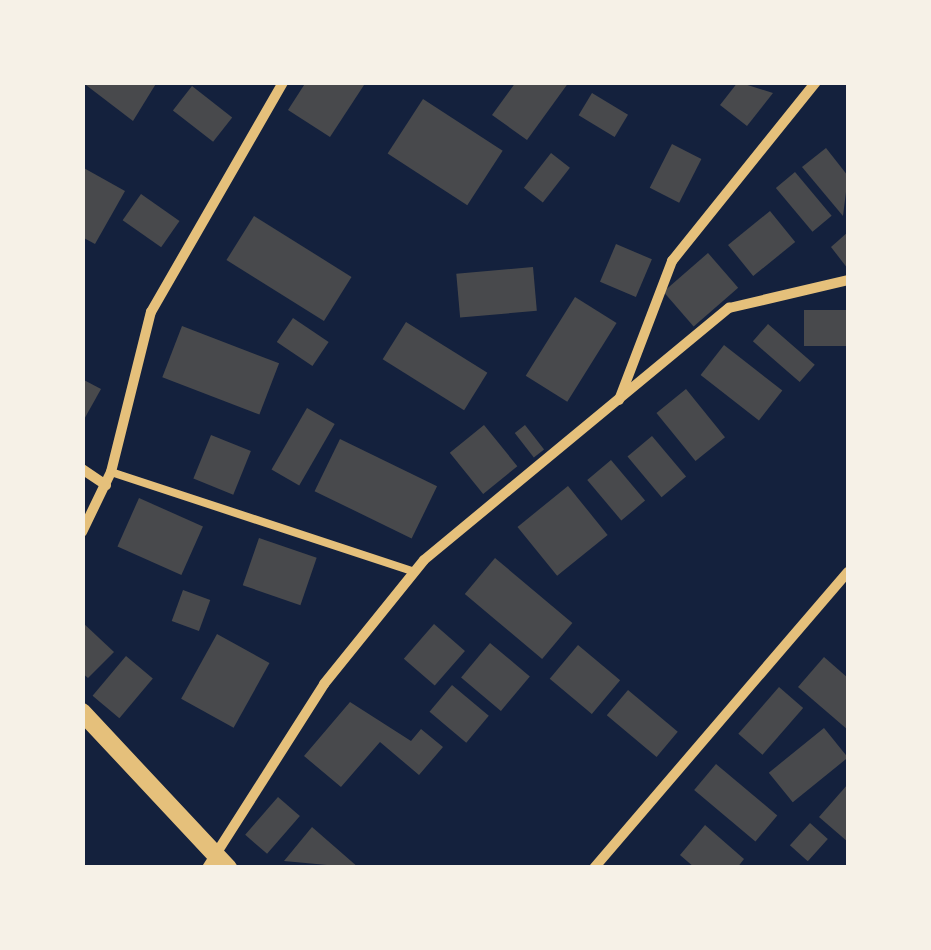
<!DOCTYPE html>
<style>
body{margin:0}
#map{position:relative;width:931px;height:950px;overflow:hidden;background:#14213d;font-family:"Roboto Serif",serif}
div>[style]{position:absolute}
.building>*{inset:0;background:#48494c;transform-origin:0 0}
.service>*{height:8px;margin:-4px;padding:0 4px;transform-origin:4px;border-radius:4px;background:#e5c07b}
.minor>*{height:10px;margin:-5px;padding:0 5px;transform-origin:5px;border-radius:5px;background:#e5c07b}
.tertiary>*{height:18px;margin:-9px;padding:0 9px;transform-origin:9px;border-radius:9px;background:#e5c07b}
span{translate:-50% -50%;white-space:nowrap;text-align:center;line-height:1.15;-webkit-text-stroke:9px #f6f1e7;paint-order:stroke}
.frame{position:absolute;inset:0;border:85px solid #f6f1e7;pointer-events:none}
</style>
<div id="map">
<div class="building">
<div style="clip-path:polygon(82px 82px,157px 82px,133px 121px)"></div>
<div style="clip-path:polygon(306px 82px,366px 82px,330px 137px,288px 110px)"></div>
<div style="clip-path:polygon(516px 82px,569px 82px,527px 140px,492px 115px)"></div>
<div style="clip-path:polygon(738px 82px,773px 93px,747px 126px,720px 105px)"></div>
<div style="left:192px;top:86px;width:51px;height:31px;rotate:38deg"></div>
<div style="left:592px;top:93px;width:42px;height:26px;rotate:31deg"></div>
<div style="left:423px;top:99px;width:95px;height:65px;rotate:33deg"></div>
<div style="left:672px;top:144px;width:33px;height:49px;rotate:27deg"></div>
<div style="clip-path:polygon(826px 148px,848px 176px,843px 216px,802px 167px)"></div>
<div style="left:551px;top:153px;width:24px;height:44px;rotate:38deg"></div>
<div style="clip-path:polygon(82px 167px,125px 191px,95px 244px,82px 237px)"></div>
<div style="left:795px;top:172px;width:57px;height:25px;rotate:50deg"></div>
<div style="left:141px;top:194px;width:47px;height:32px;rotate:35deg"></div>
<div style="left:770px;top:211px;width:40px;height:54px;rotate:51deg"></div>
<div style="left:254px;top:216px;width:115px;height:52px;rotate:32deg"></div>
<div style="clip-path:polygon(848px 232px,848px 269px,831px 247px)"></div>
<div style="left:616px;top:244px;width:39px;height:41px;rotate:23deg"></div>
<div style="left:708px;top:253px;width:46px;height:59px;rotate:49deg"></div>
<div style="left:533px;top:267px;width:44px;height:77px;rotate:85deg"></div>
<div style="left:575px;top:297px;width:49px;height:93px;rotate:32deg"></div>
<div style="left:804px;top:310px;width:44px;height:36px"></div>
<div style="left:293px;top:318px;width:43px;height:29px;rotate:34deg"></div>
<div style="left:406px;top:322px;width:96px;height:44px;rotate:32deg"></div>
<div style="left:768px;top:324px;width:62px;height:23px;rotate:41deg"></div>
<div style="left:182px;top:326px;width:104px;height:55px;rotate:21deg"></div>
<div style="left:724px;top:345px;width:74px;height:38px;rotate:38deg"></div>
<div style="clip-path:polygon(82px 379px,101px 389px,82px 423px)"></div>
<div style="left:686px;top:389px;width:62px;height:38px;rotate:51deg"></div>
<div style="left:307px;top:408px;width:32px;height:71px;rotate:30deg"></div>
<div style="left:484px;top:425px;width:53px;height:44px;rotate:51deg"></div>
<div style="left:525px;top:425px;width:31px;height:13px;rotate:52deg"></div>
<div style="left:211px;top:435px;width:43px;height:47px;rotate:22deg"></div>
<div style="left:652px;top:436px;width:53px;height:32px;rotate:50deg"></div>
<div style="left:340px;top:439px;width:108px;height:58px;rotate:26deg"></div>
<div style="left:611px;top:460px;width:53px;height:31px;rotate:50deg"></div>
<div style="left:568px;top:486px;width:63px;height:65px;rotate:51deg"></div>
<div style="left:139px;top:498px;width:70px;height:53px;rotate:24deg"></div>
<div style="left:259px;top:538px;width:61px;height:50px;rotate:19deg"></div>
<div style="left:495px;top:558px;width:101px;height:47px;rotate:40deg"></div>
<div style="left:183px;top:590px;width:29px;height:33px;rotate:20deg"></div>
<div style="clip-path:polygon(82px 622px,114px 652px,88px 678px,82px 673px)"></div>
<div style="left:434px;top:624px;width:41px;height:46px;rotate:41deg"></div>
<div style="left:217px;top:634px;width:60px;height:74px;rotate:29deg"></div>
<div style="left:490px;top:643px;width:52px;height:45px;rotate:40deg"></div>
<div style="left:578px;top:645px;width:55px;height:44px;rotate:40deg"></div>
<div style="left:126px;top:656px;width:35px;height:52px;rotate:40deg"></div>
<div style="clip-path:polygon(824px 657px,848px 678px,848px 730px,798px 687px)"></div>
<div style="left:452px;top:685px;width:48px;height:35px;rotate:40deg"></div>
<div style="left:779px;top:687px;width:32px;height:62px;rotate:41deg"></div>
<div style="left:628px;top:690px;width:65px;height:33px;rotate:40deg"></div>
<div style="clip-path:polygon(350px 702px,411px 741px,421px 729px,443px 747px,419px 775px,380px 742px,341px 787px,304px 756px)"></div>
<div style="left:824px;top:728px;width:38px;height:71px;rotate:51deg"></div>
<div style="left:716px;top:764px;width:80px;height:34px;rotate:40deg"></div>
<div style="clip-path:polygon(848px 784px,848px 842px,819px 817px)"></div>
<div style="left:278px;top:797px;width:29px;height:50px;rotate:41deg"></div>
<div style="left:810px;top:823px;width:24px;height:30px;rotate:42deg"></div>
<div style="clip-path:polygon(705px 825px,744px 859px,737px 868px,695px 868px,680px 855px)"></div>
<div style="clip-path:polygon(312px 827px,359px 868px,284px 861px)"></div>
</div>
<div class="service">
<div style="left:111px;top:472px;width:320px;rotate:18.2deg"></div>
</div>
<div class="minor">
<div style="left:619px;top:400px;width:149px;rotate:-69.1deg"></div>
<div style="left:672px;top:261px;width:230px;rotate:-51.2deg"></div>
<div style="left:82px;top:469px;width:29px;rotate:34deg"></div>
<div style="left:82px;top:532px;width:67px;rotate:-64.2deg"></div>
<div style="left:111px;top:472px;width:165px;rotate:-76deg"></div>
<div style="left:151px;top:312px;width:265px;rotate:-60.1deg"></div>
<div style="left:207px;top:868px;width:218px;rotate:-57.5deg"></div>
<div style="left:324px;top:684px;width:159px;rotate:-51.1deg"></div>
<div style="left:424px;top:560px;width:396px;rotate:-39.6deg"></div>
<div style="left:729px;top:308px;width:122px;rotate:-13.2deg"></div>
<div style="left:594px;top:868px;width:390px;rotate:-49.4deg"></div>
</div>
<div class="tertiary">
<div style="left:82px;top:712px;width:214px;rotate:46.9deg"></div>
</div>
<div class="frame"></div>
</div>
